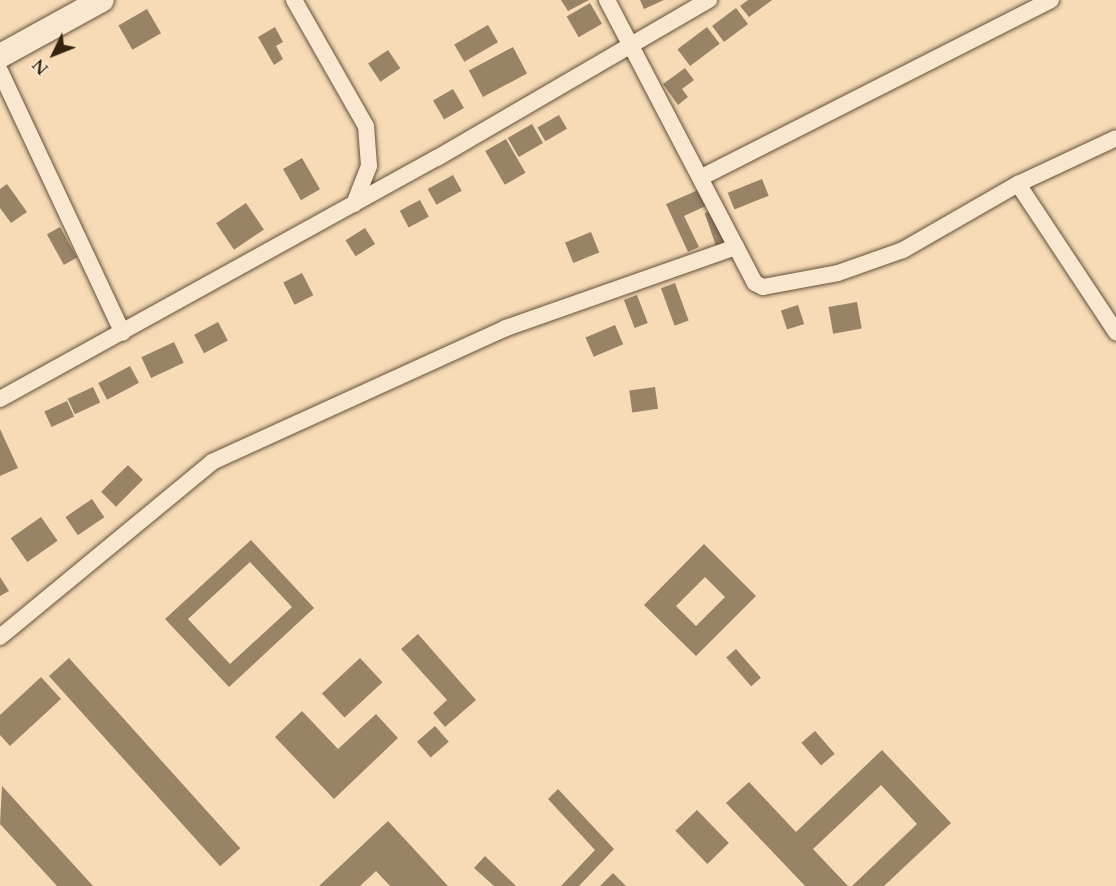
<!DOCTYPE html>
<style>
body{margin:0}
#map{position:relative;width:1116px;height:886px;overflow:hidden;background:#f6dbb5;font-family:Cardo,serif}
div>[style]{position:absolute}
.building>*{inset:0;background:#998367;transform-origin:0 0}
.roads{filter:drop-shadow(0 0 2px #65513b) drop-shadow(0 0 2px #65513b)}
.street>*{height:16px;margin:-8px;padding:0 8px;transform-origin:8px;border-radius:8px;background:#f9e8cf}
.secondary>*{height:24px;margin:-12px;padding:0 12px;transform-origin:12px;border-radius:12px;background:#f9e8cf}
span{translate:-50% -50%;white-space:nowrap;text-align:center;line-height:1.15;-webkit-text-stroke:4.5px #f9e8cf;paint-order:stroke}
.north{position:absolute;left:24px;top:24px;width:60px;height:60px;-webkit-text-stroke:4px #f9e8cf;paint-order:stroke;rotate:227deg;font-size:16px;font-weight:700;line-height:24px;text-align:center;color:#352312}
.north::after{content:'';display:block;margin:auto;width:21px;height:27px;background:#352312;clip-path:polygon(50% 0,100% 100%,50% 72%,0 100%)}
</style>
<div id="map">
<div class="building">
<div style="clip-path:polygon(561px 0,589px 0,568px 11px)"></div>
<div style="clip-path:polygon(640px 0,664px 0,644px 9px)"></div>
<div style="clip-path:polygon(748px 0,772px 0,749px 17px,740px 6px)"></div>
<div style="left:590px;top:3px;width:24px;height:27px;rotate:60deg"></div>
<div style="left:736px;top:8px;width:20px;height:30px;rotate:53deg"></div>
<div style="left:147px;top:9px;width:28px;height:33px;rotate:60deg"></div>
<div style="left:488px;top:25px;width:20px;height:39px;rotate:60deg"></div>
<div style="clip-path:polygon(275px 27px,283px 42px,276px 46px,283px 59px,274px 65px,258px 37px)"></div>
<div style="left:707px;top:27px;width:21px;height:37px;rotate:53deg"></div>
<div style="left:513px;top:47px;width:30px;height:50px;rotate:62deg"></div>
<div style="left:388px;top:50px;width:22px;height:24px;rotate:56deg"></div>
<div style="clip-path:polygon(685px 68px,694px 80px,682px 89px,688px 97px,678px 105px,663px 84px)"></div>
<div style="left:453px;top:89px;width:22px;height:23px;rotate:60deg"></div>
<div style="left:559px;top:115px;width:16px;height:25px;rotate:60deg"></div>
<div style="left:532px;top:124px;width:22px;height:28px;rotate:60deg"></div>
<div style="left:506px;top:139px;width:39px;height:24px;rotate:60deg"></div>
<div style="left:302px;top:158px;width:36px;height:22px;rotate:60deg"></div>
<div style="left:453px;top:175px;width:18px;height:29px;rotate:61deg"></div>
<div style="left:762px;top:179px;width:18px;height:37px;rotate:68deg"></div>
<div style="clip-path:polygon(7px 184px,27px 212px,11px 223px,0 208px,0 189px)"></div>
<div style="clip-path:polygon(703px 188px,710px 204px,684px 216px,699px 247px,688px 252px,666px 204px)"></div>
<div style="left:420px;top:200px;width:19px;height:23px;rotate:62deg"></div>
<div style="left:246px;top:203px;width:32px;height:36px;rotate:56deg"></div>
<div style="left:717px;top:209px;width:37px;height:13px;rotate:71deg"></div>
<div style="left:60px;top:227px;width:35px;height:15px;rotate:61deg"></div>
<div style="left:365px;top:228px;width:19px;height:23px;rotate:58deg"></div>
<div style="left:591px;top:232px;width:22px;height:28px;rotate:68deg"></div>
<div style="left:302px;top:273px;width:25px;height:21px;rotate:63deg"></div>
<div style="left:675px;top:283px;width:40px;height:15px;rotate:70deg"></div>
<div style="left:637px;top:295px;width:30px;height:14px;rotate:69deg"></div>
<div style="left:857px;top:302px;width:27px;height:29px;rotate:80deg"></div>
<div style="left:798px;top:305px;width:20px;height:18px;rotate:72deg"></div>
<div style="left:218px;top:322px;width:21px;height:27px;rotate:62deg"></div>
<div style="left:615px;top:325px;width:21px;height:32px;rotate:67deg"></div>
<div style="left:174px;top:342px;width:23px;height:36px;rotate:65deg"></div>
<div style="left:130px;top:366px;width:19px;height:36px;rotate:62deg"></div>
<div style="left:93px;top:387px;width:17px;height:28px;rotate:65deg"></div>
<div style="left:655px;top:387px;width:22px;height:26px;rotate:82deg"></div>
<div style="left:67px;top:401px;width:17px;height:25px;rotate:65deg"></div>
<div style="clip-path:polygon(0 429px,18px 468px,0 476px)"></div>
<div style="left:128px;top:465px;width:21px;height:38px;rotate:45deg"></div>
<div style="left:92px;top:499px;width:22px;height:32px;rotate:56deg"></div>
<div style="left:41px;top:517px;width:29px;height:37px;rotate:55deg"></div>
<div style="clip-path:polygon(evenodd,251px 540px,314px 608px,229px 687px,165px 619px,251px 540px,250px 562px,292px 607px,230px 664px,188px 619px,250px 562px)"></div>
<div style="clip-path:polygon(evenodd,704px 544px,756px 596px,696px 656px,644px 605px,704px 544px,705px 577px,725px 597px,696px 626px,676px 606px,705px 577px)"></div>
<div style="clip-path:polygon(0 577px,9px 591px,0 596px)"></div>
<div style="clip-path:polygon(418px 634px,476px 700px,445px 727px,433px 713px,447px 700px,401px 649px)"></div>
<div style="left:736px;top:649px;width:38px;height:13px;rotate:49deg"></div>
<div style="left:69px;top:658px;width:256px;height:27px;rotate:48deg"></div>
<div style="left:360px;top:658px;width:33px;height:52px;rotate:47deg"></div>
<div style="clip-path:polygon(41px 677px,61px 699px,10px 746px,0 735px,0 715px)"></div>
<div style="clip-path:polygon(302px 711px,338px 749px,376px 714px,398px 738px,334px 799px,275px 737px)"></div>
<div style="left:435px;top:726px;width:21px;height:24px;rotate:49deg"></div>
<div style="left:815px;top:731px;width:30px;height:18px;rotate:49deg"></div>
<div style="clip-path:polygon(882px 750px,951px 823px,884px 886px,852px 886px,917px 824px,881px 785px,813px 849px,848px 886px,805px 886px,726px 803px,749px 782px,796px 832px)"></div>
<div style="clip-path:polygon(2px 786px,93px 886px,57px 886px,0 824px)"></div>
<div style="clip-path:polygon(558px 789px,614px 849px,579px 886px,561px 886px,595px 850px,548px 799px)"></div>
<div style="left:697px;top:810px;width:46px;height:30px;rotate:46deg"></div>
<div style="clip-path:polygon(388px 821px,448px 886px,390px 886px,376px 871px,360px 886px,319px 886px)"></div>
<div style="clip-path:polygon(485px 856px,516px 886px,494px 886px,474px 868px)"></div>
<div style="clip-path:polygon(613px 873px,626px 886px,600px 886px)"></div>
</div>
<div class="roads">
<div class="street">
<div style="left:294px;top:0;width:145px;rotate:60.3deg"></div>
<div style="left:366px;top:126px;width:40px;rotate:85.7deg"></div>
<div style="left:369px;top:166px;width:41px;rotate:111.5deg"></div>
<div style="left:607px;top:0;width:319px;rotate:62.4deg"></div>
<div style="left:755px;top:283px;width:9px;rotate:27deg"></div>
<div style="left:763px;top:287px;width:76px;rotate:-10.6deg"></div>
<div style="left:838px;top:273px;width:69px;rotate:-19.5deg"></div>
<div style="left:903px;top:250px;width:133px;rotate:-29.9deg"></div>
<div style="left:1018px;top:184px;width:108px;rotate:-25.1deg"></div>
<div style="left:0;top:71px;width:289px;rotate:64.9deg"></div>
<div style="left:704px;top:176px;width:389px;rotate:-26.9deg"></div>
<div style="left:1018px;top:184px;width:178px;rotate:56.5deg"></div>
<div style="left:0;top:399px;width:499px;rotate:-28.9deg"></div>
<div style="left:437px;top:158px;width:315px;rotate:-30.2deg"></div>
<div style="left:0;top:637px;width:275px;rotate:-39.5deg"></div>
<div style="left:212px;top:462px;width:323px;rotate:-24.5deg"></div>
<div style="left:506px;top:328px;width:244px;rotate:-19.4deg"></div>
</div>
<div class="secondary">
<div style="left:0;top:56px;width:116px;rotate:-28.8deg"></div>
</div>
</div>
<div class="north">N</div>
</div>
